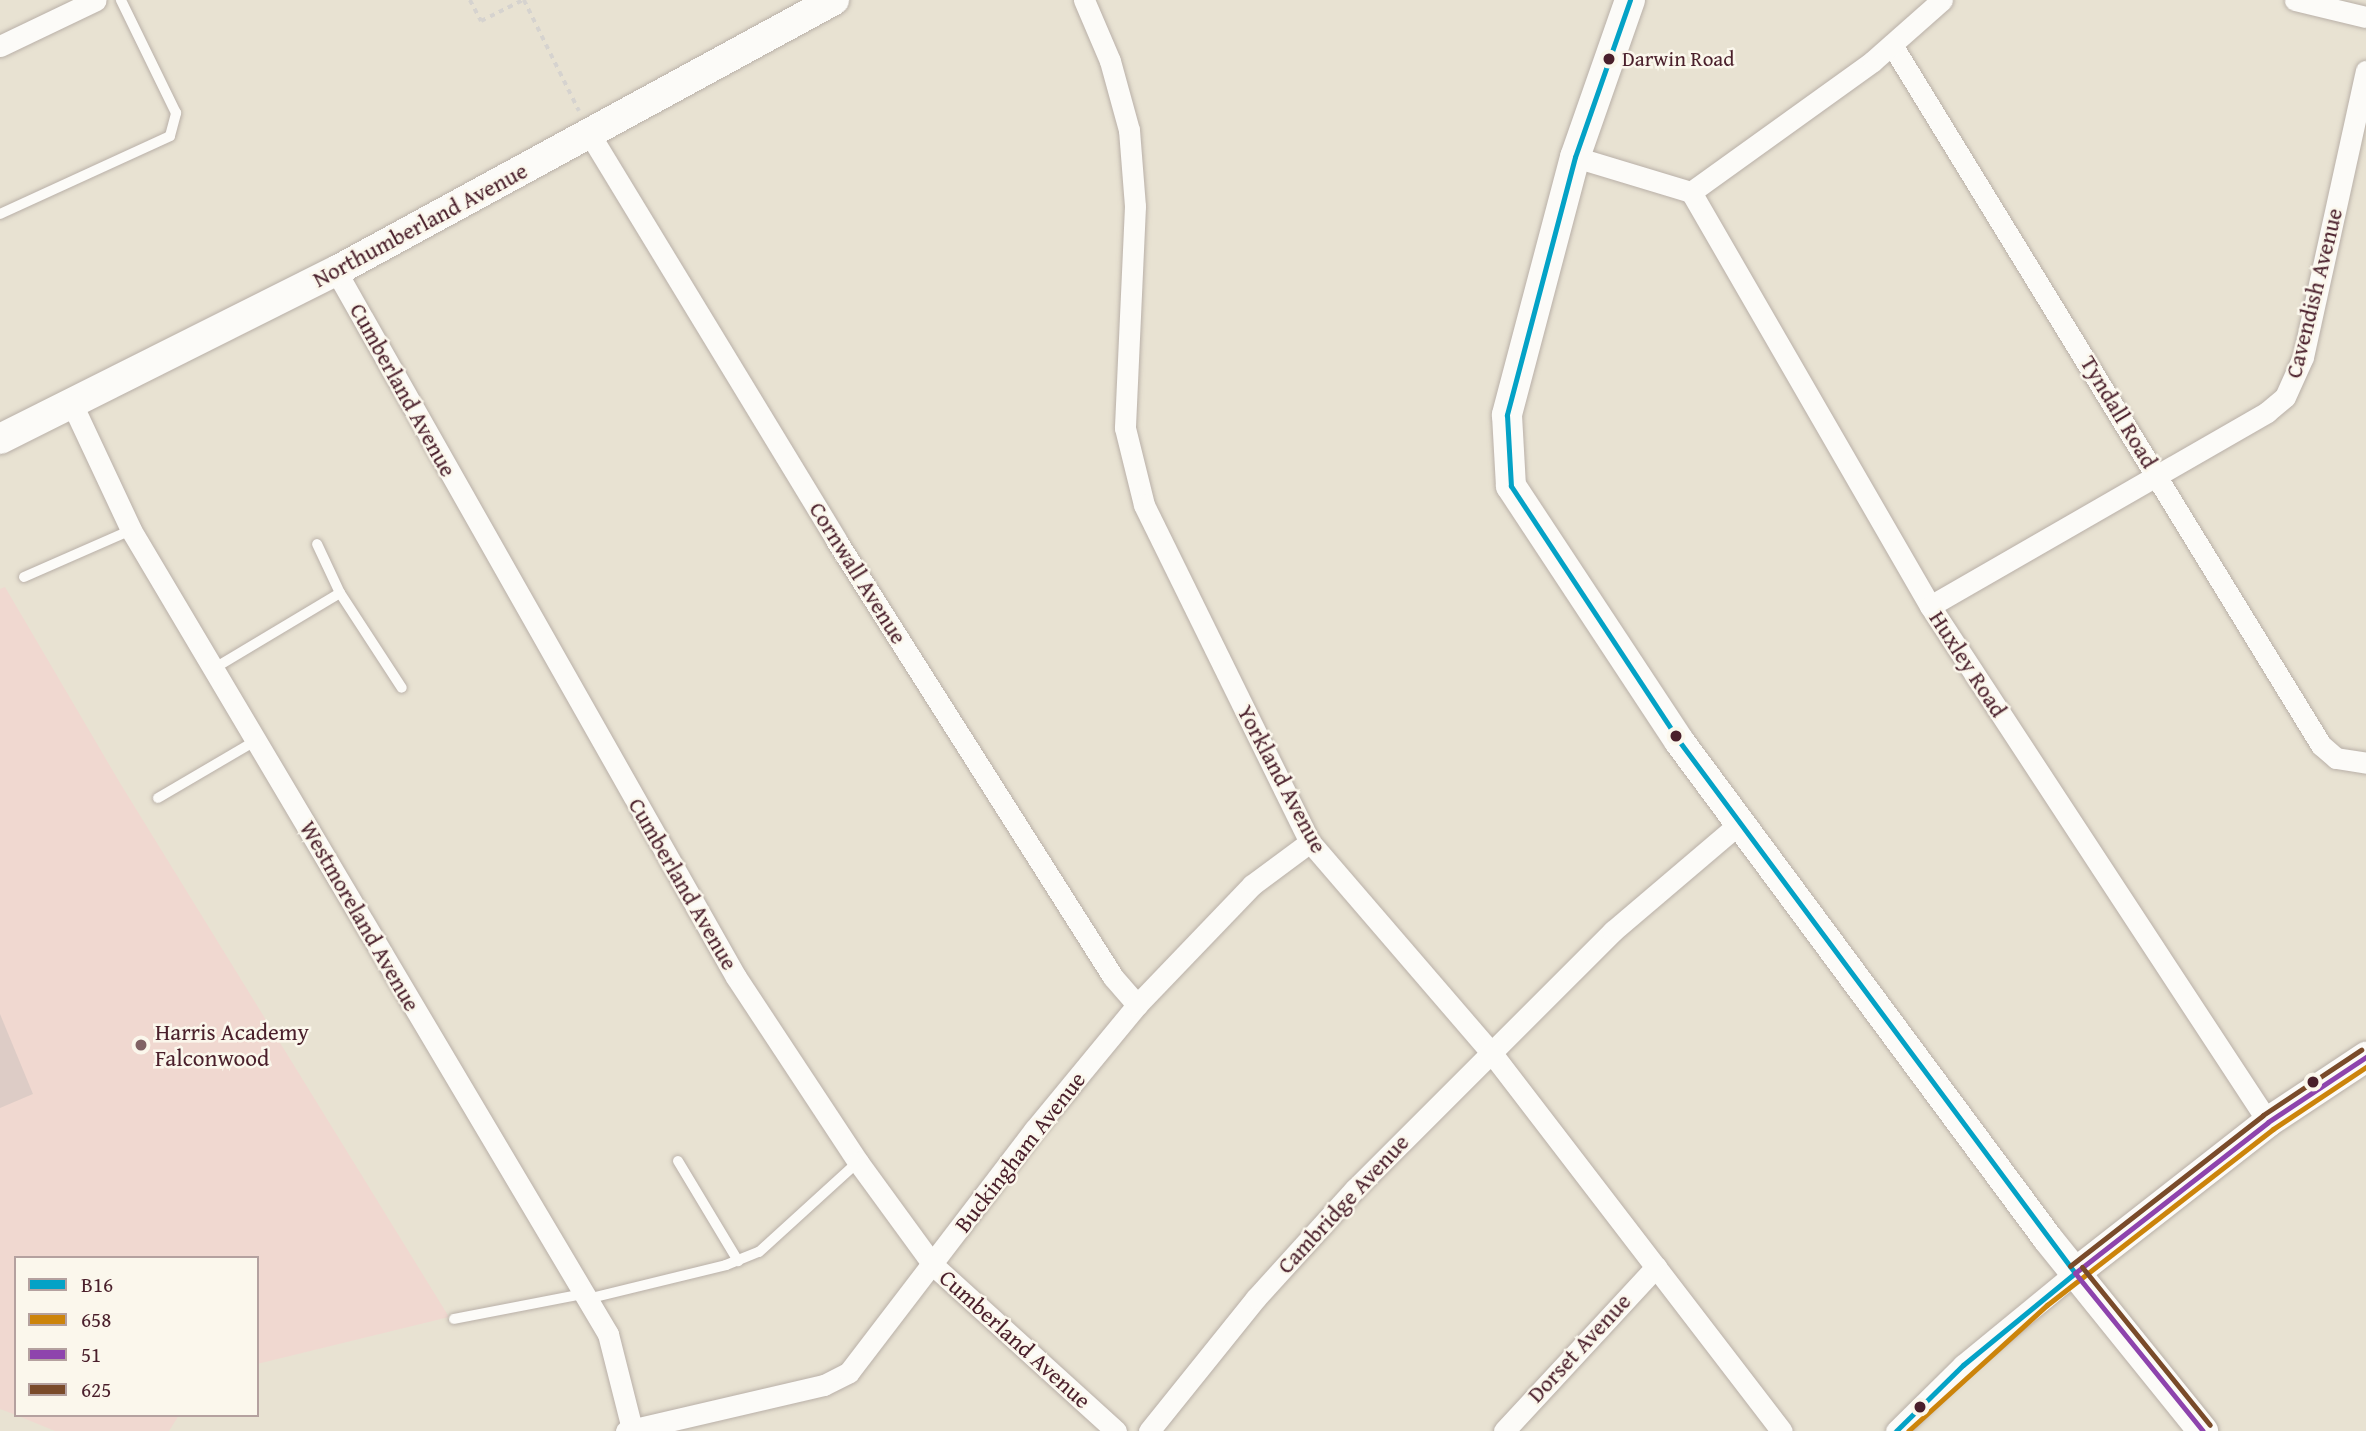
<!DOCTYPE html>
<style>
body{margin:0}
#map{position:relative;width:2366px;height:1431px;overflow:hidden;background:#e8e2d2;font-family:"Gentium Book Plus",serif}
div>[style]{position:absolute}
.built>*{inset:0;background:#f0d8d0}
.building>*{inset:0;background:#ddccc6}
.path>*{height:3.5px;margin-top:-1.75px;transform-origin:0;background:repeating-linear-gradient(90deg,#d6d3cf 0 5px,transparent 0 10px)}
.roads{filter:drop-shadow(0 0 2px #b9b0a8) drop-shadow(0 0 2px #b9b0a8)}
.lane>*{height:10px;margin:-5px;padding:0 5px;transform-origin:5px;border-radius:5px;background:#fcfbf8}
.street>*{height:21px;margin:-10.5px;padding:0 10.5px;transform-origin:10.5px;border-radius:10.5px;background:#fcfbf8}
.secondary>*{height:30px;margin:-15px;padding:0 15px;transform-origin:15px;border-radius:15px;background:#fcfbf8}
.bus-1>*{height:5px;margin:-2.5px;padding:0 2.5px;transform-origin:2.5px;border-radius:2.5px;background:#04a2c6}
.bus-2>*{height:5px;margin:-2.5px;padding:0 2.5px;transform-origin:2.5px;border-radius:2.5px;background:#cc840b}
.bus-3>*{height:5px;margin:-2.5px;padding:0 2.5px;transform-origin:2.5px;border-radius:2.5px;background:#8e44ad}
.bus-4>*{height:5px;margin:-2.5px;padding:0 2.5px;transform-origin:2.5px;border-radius:2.5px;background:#7a4b2a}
.dots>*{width:19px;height:19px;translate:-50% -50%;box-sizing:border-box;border:4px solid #fbf7ec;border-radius:50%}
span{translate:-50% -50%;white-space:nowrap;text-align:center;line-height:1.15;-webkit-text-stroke:5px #fbf7ec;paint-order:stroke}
.bus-label{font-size:21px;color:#4a1f2b}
.left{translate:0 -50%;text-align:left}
.street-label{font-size:23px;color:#4a1f2b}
.poi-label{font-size:23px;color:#4a1f2b}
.legend{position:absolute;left:14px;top:1256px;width:245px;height:161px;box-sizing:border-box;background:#fbf7ec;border:2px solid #b4a19f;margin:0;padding:9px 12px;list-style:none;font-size:21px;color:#4a1f2b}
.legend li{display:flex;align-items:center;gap:14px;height:35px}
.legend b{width:35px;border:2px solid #b4a19f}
</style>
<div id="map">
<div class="built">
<div style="clip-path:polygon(5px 587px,120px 783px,449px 1317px,257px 1364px,257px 1258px,16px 1258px,16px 1415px,0 1409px,0 589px)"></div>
<div style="clip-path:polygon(16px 1415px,179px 1415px,169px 1431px,55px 1431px)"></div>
</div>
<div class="building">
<div style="clip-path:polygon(0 1014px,33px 1094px,0 1108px)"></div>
</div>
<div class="path">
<div style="left:470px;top:0;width:24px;rotate:62deg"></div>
<div style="left:481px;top:21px;width:47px;rotate:-26.6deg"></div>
<div style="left:524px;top:0;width:124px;rotate:63.6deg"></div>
</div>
<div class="roads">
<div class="lane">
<div style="left:0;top:214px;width:187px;rotate:-24.6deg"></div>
<div style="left:170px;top:136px;width:24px;rotate:-75deg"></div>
<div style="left:176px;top:113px;width:126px;rotate:-116deg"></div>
<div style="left:24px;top:577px;width:117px;rotate:-23.7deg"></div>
<div style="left:340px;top:593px;width:113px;rotate:56.9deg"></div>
<div style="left:213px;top:669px;width:148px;rotate:-30.9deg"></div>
<div style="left:340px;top:593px;width:54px;rotate:-115.1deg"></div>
<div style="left:158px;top:798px;width:115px;rotate:-30.4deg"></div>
<div style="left:678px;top:1161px;width:117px;rotate:59deg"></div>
<div style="left:587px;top:1299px;width:143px;rotate:-13.7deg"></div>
<div style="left:726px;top:1265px;width:35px;rotate:-22deg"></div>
<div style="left:759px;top:1252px;width:134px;rotate:-42.3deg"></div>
<div style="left:454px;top:1319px;width:131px;rotate:-11deg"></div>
</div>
<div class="street">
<div style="left:1084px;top:0;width:66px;rotate:66.9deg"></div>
<div style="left:1110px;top:61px;width:72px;rotate:74.6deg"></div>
<div style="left:1129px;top:130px;width:76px;rotate:85.5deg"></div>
<div style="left:1135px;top:206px;width:222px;rotate:92.6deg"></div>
<div style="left:1125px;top:428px;width:79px;rotate:76.1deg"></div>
<div style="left:1144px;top:505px;width:376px;rotate:63.8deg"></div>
<div style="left:1310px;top:842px;width:276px;rotate:49.3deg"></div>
<div style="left:1490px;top:1051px;width:479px;rotate:52.5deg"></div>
<div style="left:2295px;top:0;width:73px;rotate:13.5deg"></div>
<div style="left:1892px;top:45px;width:821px;rotate:58.5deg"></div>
<div style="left:2321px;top:745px;width:20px;rotate:41deg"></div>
<div style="left:2336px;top:758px;width:30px;rotate:9deg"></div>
<div style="left:0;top:46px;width:106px;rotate:-25.6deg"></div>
<div style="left:589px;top:133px;width:476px;rotate:58.7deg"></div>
<div style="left:836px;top:540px;width:517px;rotate:57.63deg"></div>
<div style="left:1113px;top:977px;width:37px;rotate:49deg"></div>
<div style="left:1575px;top:157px;width:121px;rotate:16.8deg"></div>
<div style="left:1691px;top:192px;width:478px;rotate:60deg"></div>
<div style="left:1930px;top:606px;width:617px;rotate:56.77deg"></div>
<div style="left:1691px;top:192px;width:224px;rotate:-35.7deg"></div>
<div style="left:1873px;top:61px;width:92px;rotate:-41.5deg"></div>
<div style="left:336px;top:271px;width:811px;rotate:60.47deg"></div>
<div style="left:736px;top:977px;width:222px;rotate:56.6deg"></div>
<div style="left:858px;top:1162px;width:127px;rotate:53.9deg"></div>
<div style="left:933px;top:1265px;width:247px;rotate:42.2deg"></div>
<div style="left:73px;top:406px;width:137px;rotate:64.9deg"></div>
<div style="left:131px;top:530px;width:935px;rotate:59.32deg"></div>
<div style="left:608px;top:1334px;width:98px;rotate:75.8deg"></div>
<div style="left:1930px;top:606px;width:389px;rotate:-29.9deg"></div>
<div style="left:2267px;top:412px;width:23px;rotate:-40deg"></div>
<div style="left:2285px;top:397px;width:44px;rotate:-65.8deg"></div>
<div style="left:2303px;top:357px;width:293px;rotate:-77.6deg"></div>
<div style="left:626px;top:1431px;width:203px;rotate:-13.1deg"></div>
<div style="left:824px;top:1385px;width:28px;rotate:-27deg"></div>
<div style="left:849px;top:1372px;width:305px;rotate:-52.6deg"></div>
<div style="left:1034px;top:1130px;width:162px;rotate:-50.5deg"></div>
<div style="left:1137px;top:1005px;width:166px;rotate:-46.2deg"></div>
<div style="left:1252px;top:885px;width:72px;rotate:-36.6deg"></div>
<div style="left:1149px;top:1431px;width:171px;rotate:-51.2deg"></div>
<div style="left:1256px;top:1298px;width:147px;rotate:-47.8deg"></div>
<div style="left:1355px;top:1189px;width:365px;rotate:-45deg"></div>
<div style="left:1613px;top:931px;width:167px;rotate:-40.4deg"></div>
<div style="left:1504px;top:1431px;width:224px;rotate:-47.2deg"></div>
<div style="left:1896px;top:1431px;width:94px;rotate:-44.6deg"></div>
<div style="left:1963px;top:1365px;width:145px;rotate:-39.4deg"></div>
</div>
<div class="secondary">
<div style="left:1630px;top:0;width:166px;rotate:109.3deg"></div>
<div style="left:1575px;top:157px;width:267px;rotate:104.8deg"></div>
<div style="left:1507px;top:415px;width:71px;rotate:86.8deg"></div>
<div style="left:1511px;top:486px;width:305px;rotate:56.6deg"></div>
<div style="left:1679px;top:741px;width:620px;rotate:53.46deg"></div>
<div style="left:2048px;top:1239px;width:247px;rotate:51.1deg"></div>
<div style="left:0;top:439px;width:376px;rotate:-26.6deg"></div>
<div style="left:336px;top:271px;width:567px;rotate:-28.55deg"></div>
<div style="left:2075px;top:1273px;width:245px;rotate:-38deg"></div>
<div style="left:2268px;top:1122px;width:118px;rotate:-33.6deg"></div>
</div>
</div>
<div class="bus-1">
<div style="left:1630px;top:0;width:166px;rotate:109.3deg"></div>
<div style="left:1575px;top:157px;width:267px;rotate:104.8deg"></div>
<div style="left:1507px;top:415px;width:71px;rotate:86.8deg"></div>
<div style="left:1511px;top:486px;width:305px;rotate:56.6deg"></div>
<div style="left:1679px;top:741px;width:663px;rotate:53.34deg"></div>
<div style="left:1896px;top:1431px;width:94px;rotate:-44.6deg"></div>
<div style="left:1963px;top:1365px;width:145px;rotate:-39.4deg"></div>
</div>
<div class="bus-2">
<div style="left:1908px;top:1431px;width:188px;rotate:-42.2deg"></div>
<div style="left:2047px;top:1305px;width:286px;rotate:-37.9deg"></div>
<div style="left:2273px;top:1129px;width:112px;rotate:-33.7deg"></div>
</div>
<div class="bus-3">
<div style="left:2075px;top:1273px;width:245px;rotate:-38deg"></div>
<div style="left:2268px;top:1122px;width:118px;rotate:-33.6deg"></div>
<div style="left:2075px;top:1273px;width:203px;rotate:51deg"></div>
</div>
<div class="bus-4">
<div style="left:2070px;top:1266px;width:245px;rotate:-38deg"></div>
<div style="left:2263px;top:1115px;width:118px;rotate:-33.6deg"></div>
<div style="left:2082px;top:1267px;width:203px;rotate:51deg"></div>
</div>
<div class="dots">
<div style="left:1609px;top:59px;background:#4a1f2b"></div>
<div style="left:1676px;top:736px;background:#4a1f2b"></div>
<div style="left:141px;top:1045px;background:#816365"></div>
<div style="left:2313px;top:1082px;background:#4a1f2b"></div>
<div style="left:1920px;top:1407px;background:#4a1f2b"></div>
</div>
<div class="bus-label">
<span class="left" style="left:1622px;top:59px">Darwin Road</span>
</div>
<div class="street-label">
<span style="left:420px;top:225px;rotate:-28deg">Northumberland Avenue</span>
<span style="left:2314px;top:293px;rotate:-76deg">Cavendish Avenue</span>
<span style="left:403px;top:390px;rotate:61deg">Cumberland Avenue</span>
<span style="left:2119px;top:412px;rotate:59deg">Tyndall Road</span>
<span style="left:858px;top:573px;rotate:58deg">Cornwall Avenue</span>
<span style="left:1968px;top:664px;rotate:57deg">Huxley Road</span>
<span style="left:1282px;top:779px;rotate:62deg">Yorkland Avenue</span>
<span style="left:683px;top:884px;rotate:60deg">Cumberland Avenue</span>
<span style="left:360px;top:916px;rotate:60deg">Westmoreland Avenue</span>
<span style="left:1020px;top:1152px;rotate:-52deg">Buckingham Avenue</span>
<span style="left:1343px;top:1204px;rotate:-47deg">Cambridge Avenue</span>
<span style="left:1015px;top:1339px;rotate:42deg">Cumberland Avenue</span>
<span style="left:1579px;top:1348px;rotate:-47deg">Dorset Avenue</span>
</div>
<div class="poi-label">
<span class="left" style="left:155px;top:1045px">Harris Academy<br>Falconwood</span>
</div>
<ul class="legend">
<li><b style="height:9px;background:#04a2c6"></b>B16</li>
<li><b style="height:9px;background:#cc840b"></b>658</li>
<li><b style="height:9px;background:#8e44ad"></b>51</li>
<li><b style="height:9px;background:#7a4b2a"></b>625</li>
</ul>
</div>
